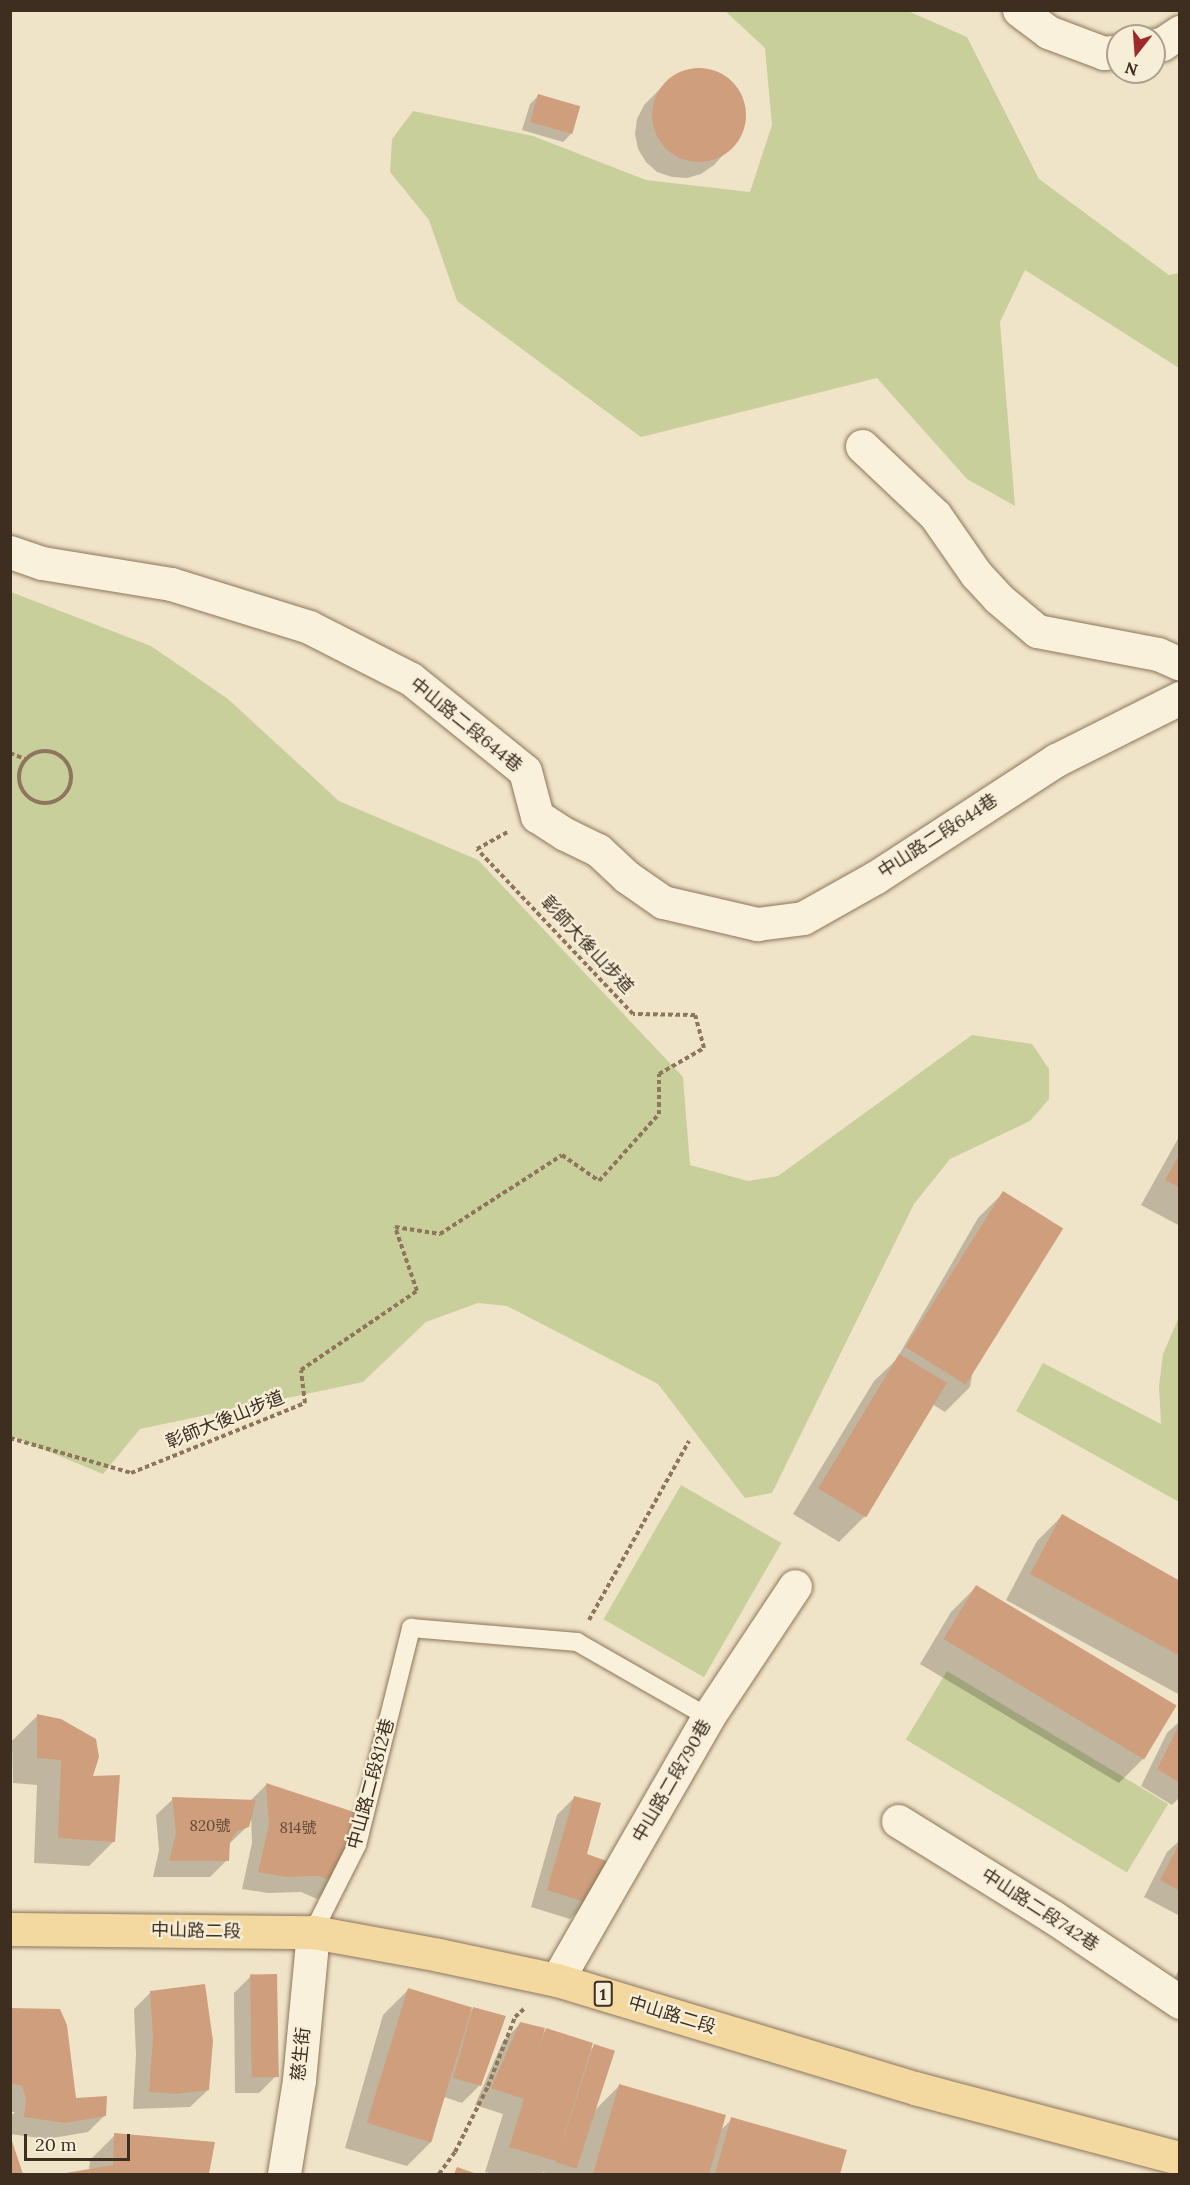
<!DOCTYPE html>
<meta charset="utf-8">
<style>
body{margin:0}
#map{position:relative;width:1190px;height:2185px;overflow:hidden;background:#f0e4c8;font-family:Lora,"Noto Sans TC",serif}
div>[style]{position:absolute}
.green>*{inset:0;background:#c9cf9b;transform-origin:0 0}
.shadow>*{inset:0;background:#0003}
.building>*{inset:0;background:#cf9f7d;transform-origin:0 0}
.round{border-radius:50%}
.path>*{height:4px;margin-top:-2px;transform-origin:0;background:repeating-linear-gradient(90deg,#8d765c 0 4.5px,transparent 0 7.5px)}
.path>.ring{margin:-2px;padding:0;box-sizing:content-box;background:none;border:4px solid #8d765c;border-radius:50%}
.roads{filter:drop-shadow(0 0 2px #8d765c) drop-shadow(0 0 2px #8d765c)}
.service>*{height:18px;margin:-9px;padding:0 9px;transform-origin:9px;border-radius:9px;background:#faf1dc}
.minor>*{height:33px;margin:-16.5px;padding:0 16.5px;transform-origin:16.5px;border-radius:16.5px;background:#faf1dc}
.primary>*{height:33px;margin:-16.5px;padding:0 16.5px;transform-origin:16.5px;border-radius:16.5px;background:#f3d9a0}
span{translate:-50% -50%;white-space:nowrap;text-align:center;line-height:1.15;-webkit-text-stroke:4.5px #f7eed8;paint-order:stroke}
.number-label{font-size:15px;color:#624a37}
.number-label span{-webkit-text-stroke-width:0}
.shield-label span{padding:2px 4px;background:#f7eed8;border:2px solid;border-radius:4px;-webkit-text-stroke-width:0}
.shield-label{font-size:16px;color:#3d2e20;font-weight:700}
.street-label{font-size:18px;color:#3d2e20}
.frame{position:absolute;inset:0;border:12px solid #3d2e20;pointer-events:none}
.north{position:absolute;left:1106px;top:24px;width:60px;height:60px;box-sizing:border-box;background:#f7eed8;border:2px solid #ada18e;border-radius:50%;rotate:197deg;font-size:16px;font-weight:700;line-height:24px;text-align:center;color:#3d2e20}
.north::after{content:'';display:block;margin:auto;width:21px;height:27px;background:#9e2a2b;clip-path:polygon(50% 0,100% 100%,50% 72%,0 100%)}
.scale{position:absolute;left:24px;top:2134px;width:106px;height:27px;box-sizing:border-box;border:3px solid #3d2e20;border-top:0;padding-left:8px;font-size:18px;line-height:21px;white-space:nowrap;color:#3d2e20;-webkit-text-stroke:4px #f7eed8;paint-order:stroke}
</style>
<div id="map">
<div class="green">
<div style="clip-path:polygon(725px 11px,908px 11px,967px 37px,1039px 179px,1169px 275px,1179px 273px,1179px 368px,1025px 270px,1000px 322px,1015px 506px,967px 479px,877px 378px,641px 437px,457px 301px,429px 220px,390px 172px,392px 139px,413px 111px,533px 136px,646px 180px,750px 192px,772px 125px,765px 48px)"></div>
<div style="clip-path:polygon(11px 592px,151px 646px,228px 699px,339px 801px,478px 860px,683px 1077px,690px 1165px,748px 1181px,778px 1176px,972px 1035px,1032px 1044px,1049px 1069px,1049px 1099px,1030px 1121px,950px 1159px,914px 1204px,772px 1493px,745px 1498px,658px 1384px,507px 1306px,478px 1303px,426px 1322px,363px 1382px,140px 1429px,103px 1474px,11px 1436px)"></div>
<div style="clip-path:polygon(1179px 1317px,1179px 1502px,1016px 1411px,1043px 1363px,1161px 1424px,1159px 1386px,1163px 1354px)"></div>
<div style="left:681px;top:1485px;width:116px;height:155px;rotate:30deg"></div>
<div style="left:947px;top:1671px;width:258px;height:80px;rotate:31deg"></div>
</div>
<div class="shadow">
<div style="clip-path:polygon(701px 69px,716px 72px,729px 80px,744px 105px,745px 120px,741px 135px,714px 165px,701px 174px,687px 178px,672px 177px,657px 172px,646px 162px,638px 149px,635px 134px,637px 119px,644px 105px,672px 77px,686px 71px)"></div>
<div style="clip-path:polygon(538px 96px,571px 134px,563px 142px,522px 130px,530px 104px)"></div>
<div style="clip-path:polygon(1180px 1135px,1180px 1226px,1141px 1205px)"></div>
<div style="clip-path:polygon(1003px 1193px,970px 1387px,945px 1412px,932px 1404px,864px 1517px,839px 1542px,793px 1514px,874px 1381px,896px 1360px,978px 1218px)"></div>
<div style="clip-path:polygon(1062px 1516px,1180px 1582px,1180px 1695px,1006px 1600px,1037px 1541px)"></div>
<div style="clip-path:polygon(976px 1587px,1144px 1758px,1119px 1783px,920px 1664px,951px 1612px)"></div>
<div style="clip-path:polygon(37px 1716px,91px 1778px,114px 1841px,89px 1866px,34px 1863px,37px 1785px,13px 1783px,12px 1741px)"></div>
<div style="clip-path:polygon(1180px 1721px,1180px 1797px,1172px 1805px,1141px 1786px,1167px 1733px)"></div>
<div style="clip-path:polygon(266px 1785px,355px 1814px,334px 1882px,317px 1899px,301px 1892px,268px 1893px,242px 1889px,252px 1843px,251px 1818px,248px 1826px,229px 1844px,227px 1860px,210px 1877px,153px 1877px,159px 1850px,156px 1815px,173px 1799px,250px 1801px)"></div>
<div style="clip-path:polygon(574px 1798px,585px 1855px,587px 1902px,570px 1919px,531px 1907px,557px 1815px)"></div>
<div style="clip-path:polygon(1180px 1840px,1180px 1916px,1144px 1897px,1167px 1852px)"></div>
<div style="clip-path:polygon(1180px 1967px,1180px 1982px,1174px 1979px)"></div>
<div style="clip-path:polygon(251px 1976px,276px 2076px,259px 2093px,235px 2093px,234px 1993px)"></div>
<div style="clip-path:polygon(408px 1990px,469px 2013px,474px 2008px,504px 2017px,479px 2086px,462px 2103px,444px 2097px,432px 2141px,407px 2166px,345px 2148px,383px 2015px)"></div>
<div style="clip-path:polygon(151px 1992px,208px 2090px,190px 2107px,133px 2109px,136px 2055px,134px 2009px)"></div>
<div style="clip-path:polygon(11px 2009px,74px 2098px,105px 2115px,88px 2132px,47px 2139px,10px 2134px,10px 2116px,15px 2112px,10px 2112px)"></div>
<div style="clip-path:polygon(520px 2024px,541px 2035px,546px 2030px,589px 2051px,595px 2046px,595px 2110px,619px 2086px,720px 2131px,732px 2119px,845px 2151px,838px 2174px,543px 2174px,545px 2171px,541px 2174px,493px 2174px,485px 2172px,503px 2114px,475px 2105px,503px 2041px)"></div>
<div style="clip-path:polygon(115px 2135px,214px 2143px,208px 2174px,63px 2174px,89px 2170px,90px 2160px)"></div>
</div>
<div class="building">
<div class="round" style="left:652px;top:68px;width:94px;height:94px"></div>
<div style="left:538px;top:94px;width:44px;height:29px;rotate:16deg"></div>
<div style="clip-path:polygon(1180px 1153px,1180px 1188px,1165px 1180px)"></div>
<div style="left:1003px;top:1191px;width:71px;height:184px;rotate:32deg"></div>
<div style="left:899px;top:1354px;width:56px;height:157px;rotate:31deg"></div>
<div style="clip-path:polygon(1062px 1514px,1180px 1581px,1180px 1656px,1030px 1574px)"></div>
<div style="left:976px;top:1585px;width:234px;height:63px;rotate:31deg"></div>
<div style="clip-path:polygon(37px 1714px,61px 1719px,96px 1739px,99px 1757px,93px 1776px,120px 1775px,115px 1842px,58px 1838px,61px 1760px,37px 1758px)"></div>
<div style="clip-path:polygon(1180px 1723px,1180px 1783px,1157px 1769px)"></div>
<div style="clip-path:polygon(266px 1783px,357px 1813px,336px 1883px,319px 1876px,286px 1877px,258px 1872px,269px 1825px)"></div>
<div style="clip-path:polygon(574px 1796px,601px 1803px,587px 1854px,615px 1864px,588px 1903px,547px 1890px)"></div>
<div style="clip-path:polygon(172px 1797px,256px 1800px,249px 1827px,237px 1831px,230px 1842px,229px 1861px,169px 1861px,176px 1833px)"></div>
<div style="clip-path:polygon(1180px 1842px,1180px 1891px,1160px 1880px)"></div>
<div style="left:277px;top:1974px;width:103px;height:27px;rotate:89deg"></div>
<div style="clip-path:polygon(205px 1984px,213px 2041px,209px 2090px,176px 2094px,149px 2092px,153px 2037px,150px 1991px)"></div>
<div style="left:408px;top:1988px;width:67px;height:141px;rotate:17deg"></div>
<div style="clip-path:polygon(473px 2007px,506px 2016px,481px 2086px,453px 2078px)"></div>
<div style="clip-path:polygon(10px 2008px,60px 2009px,67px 2025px,76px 2098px,107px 2096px,106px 2116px,65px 2123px,24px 2117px,26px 2098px,22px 2086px,10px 2083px)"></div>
<div style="clip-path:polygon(520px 2022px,545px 2028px,539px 2049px,546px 2028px,593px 2043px,556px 2161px,509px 2147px,524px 2099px,491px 2088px)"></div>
<div style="left:594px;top:2044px;width:22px;height:124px;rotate:18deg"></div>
<div style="clip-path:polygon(619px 2084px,726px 2115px,709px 2174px,593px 2174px)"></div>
<div style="clip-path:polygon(731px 2117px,847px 2150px,840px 2174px,715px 2174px)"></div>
<div style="clip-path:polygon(114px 2133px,215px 2142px,209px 2174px,60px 2174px,113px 2165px)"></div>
<div style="clip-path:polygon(10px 2138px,11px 2138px,23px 2174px,10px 2174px)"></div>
<div style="clip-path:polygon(457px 2167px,477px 2174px,454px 2174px)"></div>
</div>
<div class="path">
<div class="ring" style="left:19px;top:751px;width:48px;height:48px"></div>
<div style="left:10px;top:753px;width:16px;rotate:22deg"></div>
<div style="left:10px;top:1438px;width:126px;rotate:16.1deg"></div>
<div style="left:131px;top:1473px;width:188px;rotate:-21.9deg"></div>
<div style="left:305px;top:1403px;width:33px;rotate:-97deg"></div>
<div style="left:301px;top:1370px;width:140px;rotate:-34.3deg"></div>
<div style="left:417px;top:1291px;width:68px;rotate:-109deg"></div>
<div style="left:395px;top:1227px;width:46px;rotate:8.8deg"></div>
<div style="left:440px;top:1234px;width:145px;rotate:-32.9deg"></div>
<div style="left:562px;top:1155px;width:45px;rotate:35.1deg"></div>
<div style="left:599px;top:1181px;width:90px;rotate:-48.2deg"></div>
<div style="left:659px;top:1114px;width:40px;rotate:-90deg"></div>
<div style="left:659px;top:1074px;width:52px;rotate:-30deg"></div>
<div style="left:704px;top:1048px;width:34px;rotate:-105deg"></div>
<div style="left:695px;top:1015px;width:62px;rotate:-179.1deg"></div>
<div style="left:633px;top:1014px;width:227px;rotate:-133.4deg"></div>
<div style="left:477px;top:849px;width:35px;rotate:-29deg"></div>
<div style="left:589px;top:1620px;width:205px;rotate:-60.8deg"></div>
<div style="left:439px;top:2174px;width:27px;rotate:-54deg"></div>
<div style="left:455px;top:2152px;width:74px;rotate:-63.4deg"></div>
<div style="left:488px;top:2086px;width:74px;rotate:-68.6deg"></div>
<div style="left:515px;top:2017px;width:13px;rotate:-42deg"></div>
</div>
<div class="roads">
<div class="service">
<div style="left:313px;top:1932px;width:97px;rotate:-63.2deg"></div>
<div style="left:357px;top:1845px;width:224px;rotate:-76deg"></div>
<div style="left:411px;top:1628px;width:167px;rotate:4.8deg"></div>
<div style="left:577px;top:1642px;width:151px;rotate:29.8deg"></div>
</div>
<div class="minor">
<div style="left:1019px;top:10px;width:36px;rotate:37deg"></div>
<div style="left:1048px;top:32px;width:60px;rotate:20.6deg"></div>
<div style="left:1104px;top:53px;width:14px;rotate:-8deg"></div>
<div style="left:1154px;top:45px;width:8px;rotate:-7deg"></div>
<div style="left:1162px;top:44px;width:22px;rotate:-34deg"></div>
<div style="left:862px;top:446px;width:100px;rotate:43.4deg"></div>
<div style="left:935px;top:515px;width:72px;rotate:55.2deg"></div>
<div style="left:976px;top:574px;width:33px;rotate:47deg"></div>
<div style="left:998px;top:598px;width:51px;rotate:40.2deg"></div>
<div style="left:1037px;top:631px;width:123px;rotate:10.8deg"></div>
<div style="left:1158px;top:654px;width:24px;rotate:24deg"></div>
<div style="left:10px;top:552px;width:34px;rotate:19deg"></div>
<div style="left:42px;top:563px;width:131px;rotate:9.2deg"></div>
<div style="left:171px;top:584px;width:145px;rotate:17.3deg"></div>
<div style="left:309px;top:627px;width:114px;rotate:27deg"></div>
<div style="left:411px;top:679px;width:146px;rotate:38.9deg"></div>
<div style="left:525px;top:771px;width:47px;rotate:75.1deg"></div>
<div style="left:537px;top:816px;width:33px;rotate:33deg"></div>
<div style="left:565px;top:834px;width:37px;rotate:26deg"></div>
<div style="left:598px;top:850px;width:40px;rotate:43deg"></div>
<div style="left:627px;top:877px;width:44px;rotate:34.8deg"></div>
<div style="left:663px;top:902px;width:97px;rotate:13.2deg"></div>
<div style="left:757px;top:924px;width:46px;rotate:-7.4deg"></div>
<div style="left:803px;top:918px;width:84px;rotate:-29.3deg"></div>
<div style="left:876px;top:877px;width:215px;rotate:-33deg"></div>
<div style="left:1056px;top:760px;width:139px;rotate:-26.6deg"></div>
<div style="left:898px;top:1821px;width:182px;rotate:31.8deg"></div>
<div style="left:1053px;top:1917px;width:153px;rotate:33.8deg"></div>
<div style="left:557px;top:1980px;width:303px;rotate:-60.1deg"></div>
<div style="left:708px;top:1717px;width:157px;rotate:-56.4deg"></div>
<div style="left:284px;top:2174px;width:95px;rotate:-80.9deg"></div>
<div style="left:299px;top:2080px;width:149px;rotate:-84.6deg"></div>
</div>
<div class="primary">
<div style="left:10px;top:1929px;width:303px;rotate:0.6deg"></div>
<div style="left:313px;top:1932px;width:128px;rotate:10.3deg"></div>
<div style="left:439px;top:1955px;width:121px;rotate:12deg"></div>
<div style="left:557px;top:1980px;width:377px;rotate:16.8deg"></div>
<div style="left:918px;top:2089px;width:271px;rotate:14.8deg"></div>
</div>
</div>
<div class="number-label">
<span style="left:210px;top:1826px">820號</span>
<span style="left:298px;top:1828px">814號</span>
</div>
<div class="shield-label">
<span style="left:603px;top:1994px">1</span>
</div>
<div class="street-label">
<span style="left:466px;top:725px;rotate:39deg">中山路二段644巷</span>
<span style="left:938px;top:836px;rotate:-33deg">中山路二段644巷</span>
<span style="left:587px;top:945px;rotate:47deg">彰師大後山步道</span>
<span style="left:225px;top:1420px;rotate:-22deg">彰師大後山步道</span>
<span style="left:672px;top:1781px;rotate:-60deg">中山路二段790巷</span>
<span style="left:371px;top:1784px;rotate:-75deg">中山路二段812巷</span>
<span style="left:1040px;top:1910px;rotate:33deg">中山路二段742巷</span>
<span style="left:196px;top:1931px;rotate:1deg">中山路二段</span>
<span style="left:672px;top:2015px;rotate:17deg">中山路二段</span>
<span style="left:301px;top:2054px;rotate:-84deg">慈生街</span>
</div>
<div class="frame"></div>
<div class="north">N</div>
<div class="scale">20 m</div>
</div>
